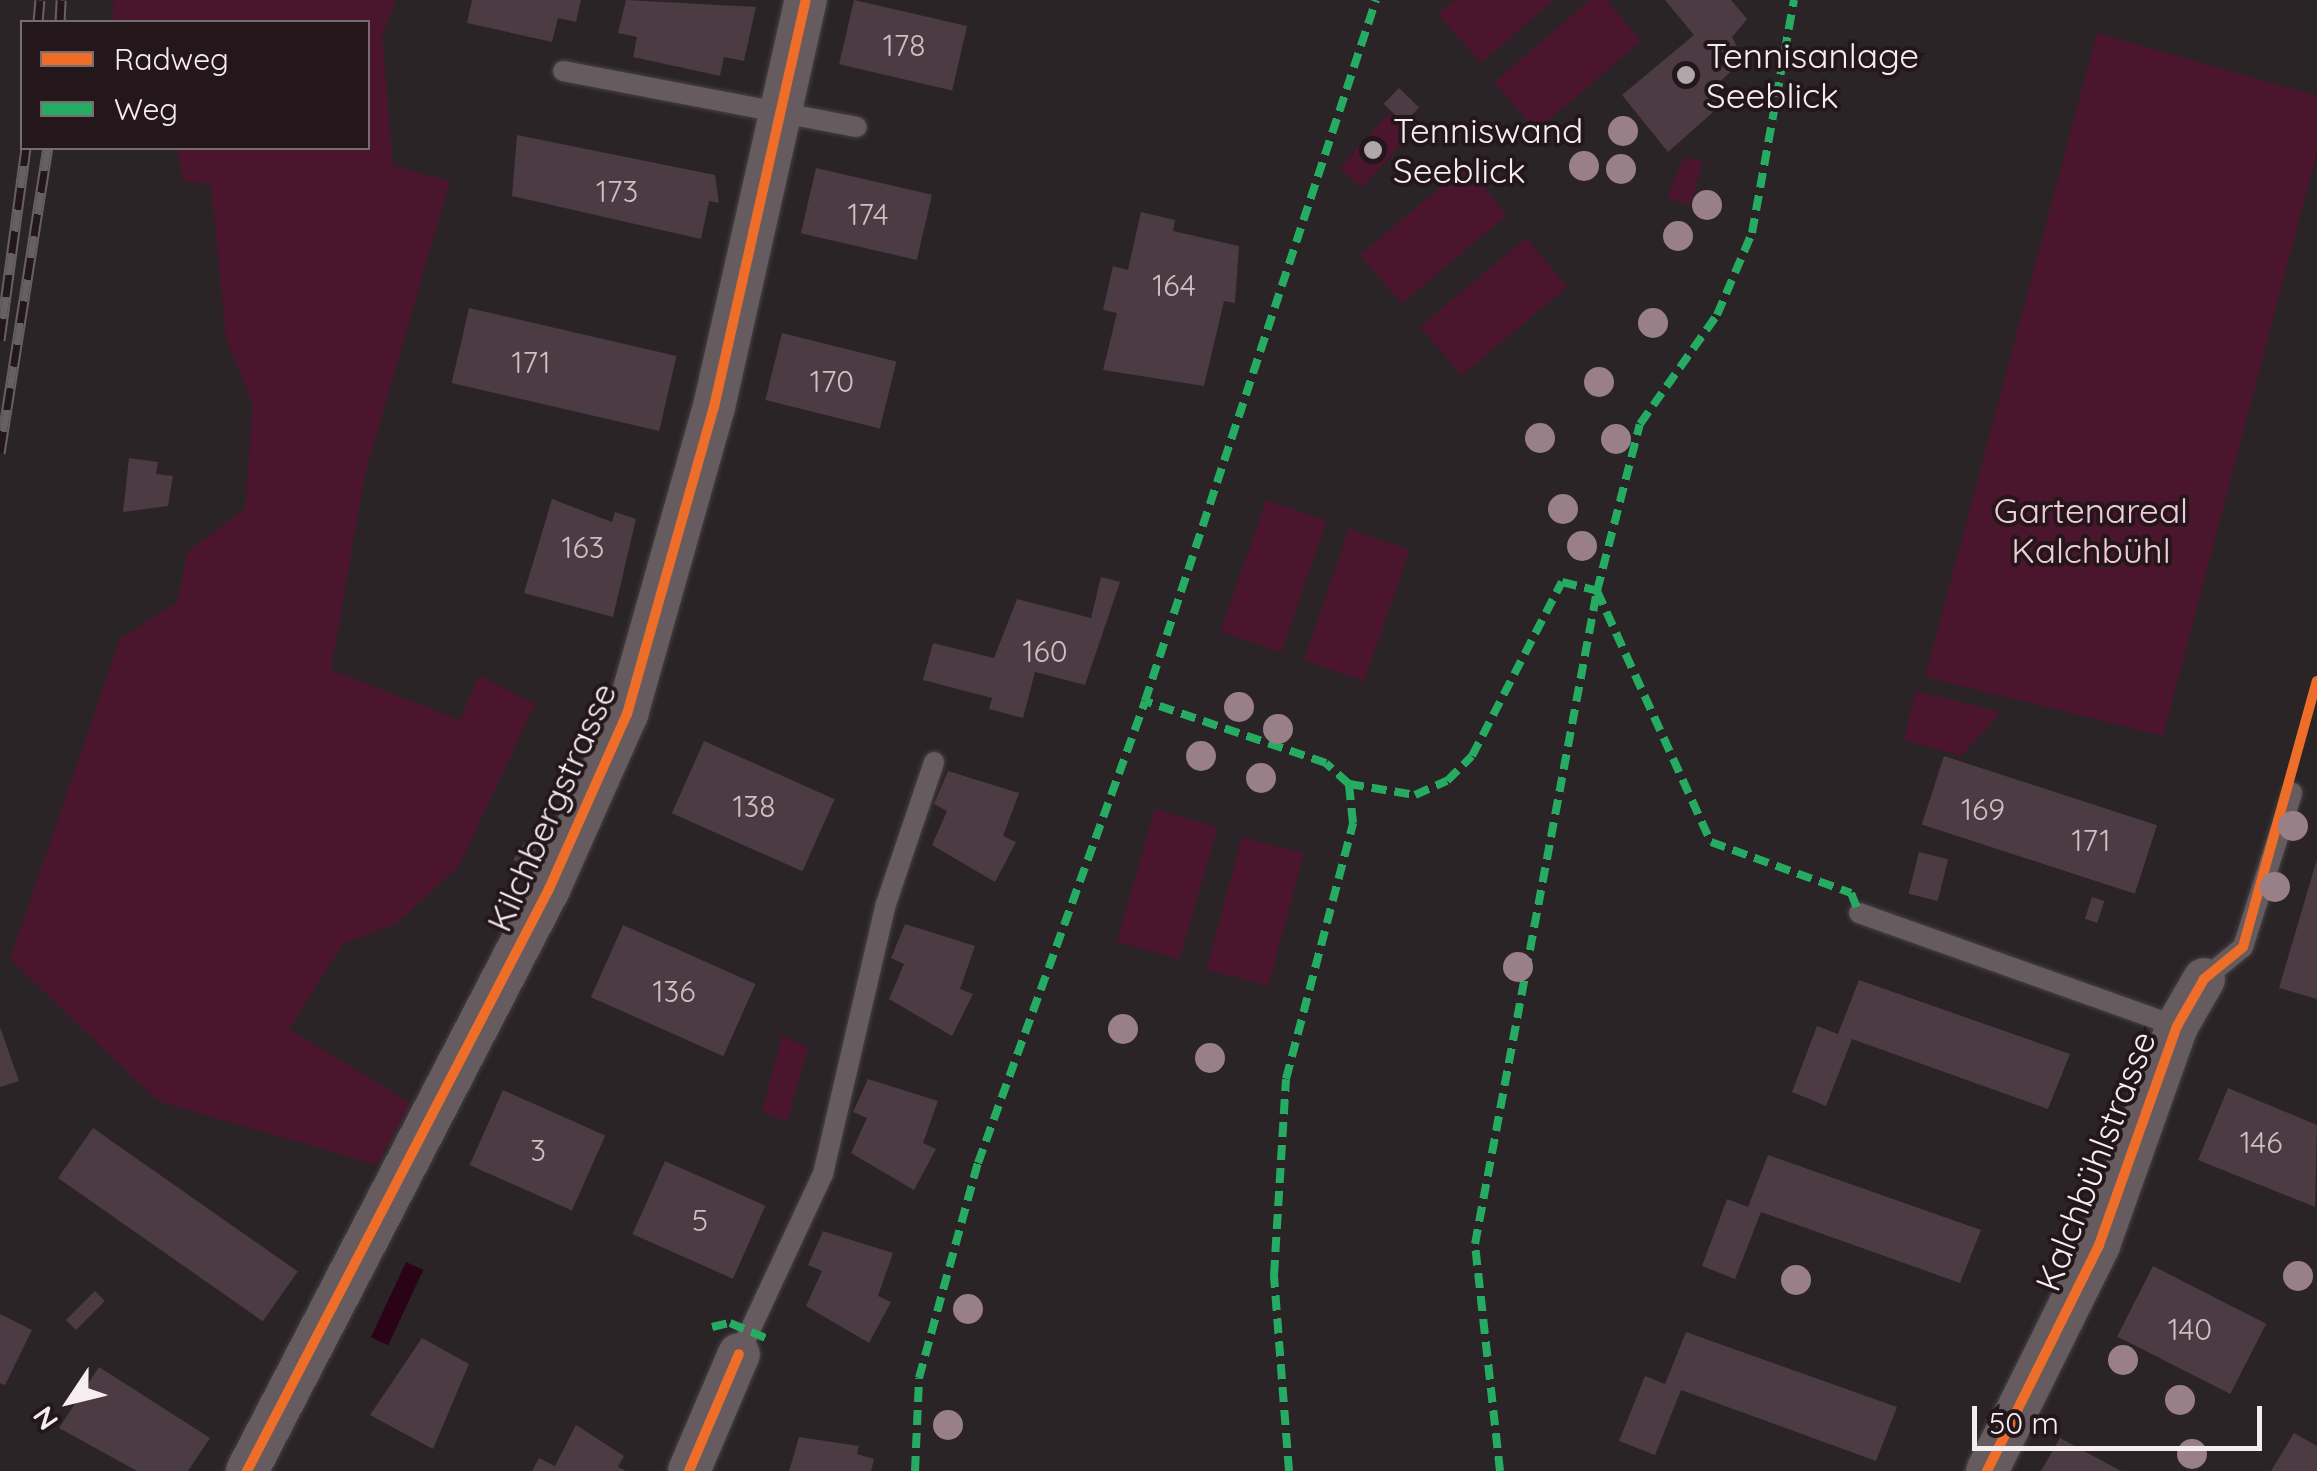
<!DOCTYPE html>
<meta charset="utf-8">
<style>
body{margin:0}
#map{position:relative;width:2317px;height:1471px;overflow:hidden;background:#2a2426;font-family:Quicksand,sans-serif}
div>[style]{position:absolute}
.green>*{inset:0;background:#4c152e;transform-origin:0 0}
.water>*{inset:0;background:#2b0316;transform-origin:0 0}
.building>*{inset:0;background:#4c3b42;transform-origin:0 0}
.roads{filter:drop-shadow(0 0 2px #464142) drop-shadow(0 0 2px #464142)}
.lane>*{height:20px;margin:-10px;padding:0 10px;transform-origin:10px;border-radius:10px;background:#665b5f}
.street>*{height:42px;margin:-21px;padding:0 21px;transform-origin:21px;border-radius:21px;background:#665b5f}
.rail>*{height:11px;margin-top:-5.5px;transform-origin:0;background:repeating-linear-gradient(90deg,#23171b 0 22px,#676062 0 44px);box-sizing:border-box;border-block:2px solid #676062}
.quiet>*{height:8px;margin-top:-4px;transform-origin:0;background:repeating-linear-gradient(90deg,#26ab63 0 15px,transparent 0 23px)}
.cycleway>*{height:10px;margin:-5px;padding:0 5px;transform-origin:5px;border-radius:5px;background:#ee6e29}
.trees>*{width:30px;height:30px;margin:-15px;border-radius:50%;background:#997f87}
.dots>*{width:28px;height:28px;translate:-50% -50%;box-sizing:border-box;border:5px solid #23171b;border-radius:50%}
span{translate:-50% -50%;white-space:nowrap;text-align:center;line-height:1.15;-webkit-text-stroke:8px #23171b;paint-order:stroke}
.number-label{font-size:30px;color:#ccc0c4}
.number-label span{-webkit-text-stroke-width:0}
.poi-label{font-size:35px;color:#f6edf0}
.left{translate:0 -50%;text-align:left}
.park-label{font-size:35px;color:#f4c9d7}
.street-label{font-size:35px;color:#f6edf0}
.legend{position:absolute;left:20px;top:20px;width:350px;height:130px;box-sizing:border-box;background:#23171b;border:2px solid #776d70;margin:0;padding:12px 18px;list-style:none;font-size:30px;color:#f6edf0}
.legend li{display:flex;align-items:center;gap:20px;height:50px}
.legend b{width:50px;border:2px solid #776d70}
.north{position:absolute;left:20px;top:1351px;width:100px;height:100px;-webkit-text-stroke:8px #23171b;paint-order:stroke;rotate:235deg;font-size:28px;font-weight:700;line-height:40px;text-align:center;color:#f6edf0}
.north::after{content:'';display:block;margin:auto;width:35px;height:45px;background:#f6edf0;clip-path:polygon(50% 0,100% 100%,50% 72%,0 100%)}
.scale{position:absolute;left:1972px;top:1406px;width:290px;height:45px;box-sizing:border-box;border:5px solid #f6edf0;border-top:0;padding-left:12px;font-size:30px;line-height:35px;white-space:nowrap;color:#f6edf0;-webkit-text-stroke:8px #23171b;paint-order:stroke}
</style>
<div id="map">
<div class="green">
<div style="clip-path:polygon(114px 0,396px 0,382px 36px,393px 166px,450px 181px,365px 474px,331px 670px,460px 720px,479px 675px,535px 704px,459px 866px,397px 923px,343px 944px,289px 1029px,410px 1103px,377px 1165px,158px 1101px,10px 959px,120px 639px,177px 602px,188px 551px,245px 509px,253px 405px,226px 338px,211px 184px,183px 181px,177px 148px,368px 148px,368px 22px,112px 22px)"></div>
<div style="clip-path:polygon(1455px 0,1554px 0,1481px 63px,1438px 14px)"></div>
<div style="clip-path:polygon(1590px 0,1607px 0,1641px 41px,1536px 131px,1494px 82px)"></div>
<div style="clip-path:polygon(2097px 33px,2317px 96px,2317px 152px,2163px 736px,1925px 677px)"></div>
<div style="left:1389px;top:113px;width:30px;height:74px;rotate:42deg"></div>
<div style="clip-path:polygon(1684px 157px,1703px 162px,1690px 205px,1667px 198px)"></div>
<div style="left:1466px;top:166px;width:64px;height:138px;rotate:50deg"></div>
<div style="left:1526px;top:238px;width:64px;height:138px;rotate:50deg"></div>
<div style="left:1266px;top:500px;width:64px;height:139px;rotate:19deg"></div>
<div style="left:1349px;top:529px;width:64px;height:139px;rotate:19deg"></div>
<div style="clip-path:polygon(1916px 691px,2001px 712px,1961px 756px,1904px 740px)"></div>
<div style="left:1155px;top:809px;width:65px;height:138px;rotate:16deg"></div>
<div style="left:1242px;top:837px;width:64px;height:137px;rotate:15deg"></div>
<div style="clip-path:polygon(782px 1035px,808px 1048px,787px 1121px,762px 1112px)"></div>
</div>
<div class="water">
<div style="left:406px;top:1262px;width:19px;height:83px;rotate:25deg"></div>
</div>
<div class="building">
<div style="clip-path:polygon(472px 0,581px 0,576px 22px,558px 18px,552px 42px,467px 23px)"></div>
<div style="clip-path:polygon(626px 0,756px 7px,744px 61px,724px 57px,720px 76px,633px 57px,637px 37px,618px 33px)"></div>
<div style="left:854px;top:0;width:116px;height:66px;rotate:13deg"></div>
<div style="clip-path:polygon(1665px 0,1731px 0,1747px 19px,1732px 37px,1744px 60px,1716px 85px,1728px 99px,1668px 152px,1622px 95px,1694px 35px)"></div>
<div style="left:1399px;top:88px;width:28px;height:22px;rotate:44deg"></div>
<div style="clip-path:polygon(517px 135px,715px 175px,719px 203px,709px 201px,701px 239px,512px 196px)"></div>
<div style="left:816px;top:168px;width:119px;height:67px;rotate:13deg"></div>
<div style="clip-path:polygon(1141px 212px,1175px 220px,1173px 231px,1239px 246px,1235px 303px,1224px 301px,1204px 386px,1103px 370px,1117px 313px,1103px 310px,1113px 266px,1128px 270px)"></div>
<div style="left:469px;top:308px;width:213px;height:77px;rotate:13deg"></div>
<div style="left:782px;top:333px;width:118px;height:69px;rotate:14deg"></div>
<div style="clip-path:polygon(129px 458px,158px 462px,156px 474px,173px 476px,168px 506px,123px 512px)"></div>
<div style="clip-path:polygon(552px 499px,612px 522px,615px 512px,636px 519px,613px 617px,524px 593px)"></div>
<div style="clip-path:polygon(1101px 577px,1120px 582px,1085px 685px,1035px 672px,1023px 718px,989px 709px,992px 698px,923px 680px,933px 643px,994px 658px,1017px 599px,1091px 618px)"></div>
<div style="left:704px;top:741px;width:143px;height:79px;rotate:24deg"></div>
<div style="left:1944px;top:756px;width:224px;height:72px;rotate:18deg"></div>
<div style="clip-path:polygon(948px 771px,1019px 793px,1003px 836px,1016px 842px,995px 882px,932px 845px,947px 811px,934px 804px)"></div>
<div style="left:525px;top:842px;width:14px;height:21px;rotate:34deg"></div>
<div style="left:1919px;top:852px;width:30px;height:43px;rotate:14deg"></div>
<div style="clip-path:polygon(2317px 859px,2317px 999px,2279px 988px)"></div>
<div style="left:2092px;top:897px;width:13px;height:23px;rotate:18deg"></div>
<div style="clip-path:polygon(905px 924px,975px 946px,960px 989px,973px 994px,952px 1036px,889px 999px,904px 964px,891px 958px)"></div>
<div style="left:623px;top:925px;width:145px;height:79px;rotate:24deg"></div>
<div style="clip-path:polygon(1859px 980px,2070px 1054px,2048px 1109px,1852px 1039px,1826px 1106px,1792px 1092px,1817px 1026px,1838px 1034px)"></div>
<div style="clip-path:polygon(0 1027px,19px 1081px,0 1087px)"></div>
<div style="clip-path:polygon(868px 1079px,938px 1101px,923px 1143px,936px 1149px,914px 1190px,851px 1153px,867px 1118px,853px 1112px)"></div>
<div style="clip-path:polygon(2228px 1088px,2317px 1125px,2315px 1207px,2198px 1160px)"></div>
<div style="left:503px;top:1090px;width:112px;height:82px;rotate:24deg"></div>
<div style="left:93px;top:1128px;width:250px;height:61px;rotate:35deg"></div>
<div style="clip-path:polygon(1768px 1155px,1981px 1230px,1960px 1283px,1761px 1212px,1735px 1279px,1702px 1266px,1727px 1199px,1748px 1207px)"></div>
<div style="left:665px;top:1161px;width:110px;height:80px;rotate:24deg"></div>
<div style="clip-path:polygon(823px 1231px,893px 1253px,878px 1296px,891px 1302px,869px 1343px,806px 1306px,822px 1271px,808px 1265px)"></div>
<div style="left:2153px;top:1266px;width:127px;height:79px;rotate:27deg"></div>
<div style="left:95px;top:1291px;width:14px;height:41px;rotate:45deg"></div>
<div style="clip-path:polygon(0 1314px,32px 1330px,5px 1385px,0 1383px)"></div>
<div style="clip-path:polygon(1686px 1332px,1897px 1407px,1876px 1461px,1681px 1390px,1655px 1455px,1619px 1441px,1645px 1376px,1665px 1384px)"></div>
<div style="clip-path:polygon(422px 1338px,469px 1364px,433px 1449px,370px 1415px)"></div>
<div style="clip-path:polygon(99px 1367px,210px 1438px,188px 1471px,137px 1471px,59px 1428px)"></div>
<div style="clip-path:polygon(576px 1425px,624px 1456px,618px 1467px,626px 1471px,532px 1471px,539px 1458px,555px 1466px)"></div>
<div style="clip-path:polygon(2294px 1433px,2317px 1446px,2317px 1471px,2271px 1471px)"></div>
<div style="clip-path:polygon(799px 1437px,859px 1446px,857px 1454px,874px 1459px,871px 1471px,789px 1471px)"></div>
<div style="clip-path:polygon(2060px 1438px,2121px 1471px,2041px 1471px)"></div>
</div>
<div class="roads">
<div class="lane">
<div style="left:563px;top:71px;width:299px;rotate:10.8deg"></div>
<div style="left:1859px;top:913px;width:337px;rotate:19.6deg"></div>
<div style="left:2204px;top:979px;width:50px;rotate:-39.4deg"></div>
<div style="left:2243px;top:947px;width:162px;rotate:-72.3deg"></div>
<div style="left:739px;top:1354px;width:199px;rotate:-65deg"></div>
<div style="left:823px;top:1174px;width:277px;rotate:-76.9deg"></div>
<div style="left:886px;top:904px;width:150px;rotate:-71.3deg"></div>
</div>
<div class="street">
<div style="left:247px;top:1471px;width:656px;rotate:-62.58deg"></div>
<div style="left:549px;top:889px;width:192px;rotate:-66deg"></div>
<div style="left:627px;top:714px;width:319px;rotate:-74.2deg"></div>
<div style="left:714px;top:407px;width:417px;rotate:-77.3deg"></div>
<div style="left:689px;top:1471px;width:127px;rotate:-66.9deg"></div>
<div style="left:1987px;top:1471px;width:252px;rotate:-63.6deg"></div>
<div style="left:2099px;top:1245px;width:232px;rotate:-70.4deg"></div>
<div style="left:2177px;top:1026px;width:54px;rotate:-60.1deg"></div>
</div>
</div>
<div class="rail">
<div style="left:38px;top:22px;width:22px;rotate:-85deg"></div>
<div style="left:60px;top:22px;width:22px;rotate:-87deg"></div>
<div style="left:0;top:340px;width:194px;rotate:-82.3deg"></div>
<div style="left:0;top:453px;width:309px;rotate:-81.1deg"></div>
</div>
<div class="quiet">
<div style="left:1349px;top:784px;width:67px;rotate:9.5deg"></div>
<div style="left:1415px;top:795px;width:35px;rotate:-24deg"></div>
<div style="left:1447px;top:781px;width:35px;rotate:-45deg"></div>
<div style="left:1472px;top:756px;width:196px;rotate:-62.7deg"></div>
<div style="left:1562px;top:582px;width:36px;rotate:14deg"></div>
<div style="left:1597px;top:591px;width:276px;rotate:65.6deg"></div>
<div style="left:1711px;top:842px;width:149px;rotate:20deg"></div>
<div style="left:1851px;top:893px;width:22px;rotate:68deg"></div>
<div style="left:712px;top:1327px;width:18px;rotate:-13deg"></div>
<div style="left:730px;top:1323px;width:41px;rotate:22.8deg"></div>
<div style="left:915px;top:1471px;width:93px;rotate:-87.5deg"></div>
<div style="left:919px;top:1378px;width:223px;rotate:-74.7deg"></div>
<div style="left:978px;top:1163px;width:491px;rotate:-70.1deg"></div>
<div style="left:1289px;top:1471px;width:197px;rotate:-94.4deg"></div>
<div style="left:1274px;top:1275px;width:196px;rotate:-86.5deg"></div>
<div style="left:1286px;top:1079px;width:265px;rotate:-75.3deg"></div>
<div style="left:1353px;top:823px;width:39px;rotate:-96deg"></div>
<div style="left:1349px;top:784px;width:31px;rotate:-138deg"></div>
<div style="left:1326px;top:763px;width:191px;rotate:-161.1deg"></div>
<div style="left:1145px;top:701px;width:738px;rotate:-71.76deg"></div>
<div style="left:1500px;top:1471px;width:228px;rotate:-96.3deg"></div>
<div style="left:1475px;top:1244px;width:664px;rotate:-79.42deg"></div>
<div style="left:1597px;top:591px;width:172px;rotate:-75.6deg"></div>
<div style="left:1640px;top:424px;width:133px;rotate:-54.8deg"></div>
<div style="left:1717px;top:315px;width:89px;rotate:-66.9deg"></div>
<div style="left:1752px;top:233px;width:237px;rotate:-79.8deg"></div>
</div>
<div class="cycleway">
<div style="left:247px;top:1471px;width:656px;rotate:-62.58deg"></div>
<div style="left:549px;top:889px;width:192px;rotate:-66deg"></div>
<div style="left:627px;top:714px;width:319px;rotate:-74.2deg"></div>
<div style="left:714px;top:407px;width:417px;rotate:-77.3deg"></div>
<div style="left:689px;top:1471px;width:127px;rotate:-66.9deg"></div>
<div style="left:1987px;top:1471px;width:252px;rotate:-63.6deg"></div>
<div style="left:2099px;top:1245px;width:232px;rotate:-70.4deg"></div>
<div style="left:2177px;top:1026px;width:54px;rotate:-60.1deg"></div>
<div style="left:2204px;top:979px;width:50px;rotate:-39.4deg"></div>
<div style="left:2243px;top:947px;width:276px;rotate:-74.5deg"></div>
</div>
<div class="trees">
<div style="left:1623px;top:131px"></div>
<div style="left:1584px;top:166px"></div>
<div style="left:1621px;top:169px"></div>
<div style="left:1707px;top:205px"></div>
<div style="left:1678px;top:236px"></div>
<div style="left:1653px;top:323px"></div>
<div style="left:1599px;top:382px"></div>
<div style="left:1540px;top:438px"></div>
<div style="left:1616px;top:439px"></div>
<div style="left:1563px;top:509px"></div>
<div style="left:1582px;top:546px"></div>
<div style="left:1239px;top:707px"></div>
<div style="left:1278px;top:729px"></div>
<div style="left:1201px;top:756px"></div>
<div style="left:1261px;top:778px"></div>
<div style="left:2293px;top:826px"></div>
<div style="left:2275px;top:887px"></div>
<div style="left:1518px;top:967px"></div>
<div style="left:1123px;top:1029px"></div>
<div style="left:1210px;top:1058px"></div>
<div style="left:2298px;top:1276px"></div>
<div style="left:1796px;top:1280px"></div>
<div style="left:968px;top:1309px"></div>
<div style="left:2123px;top:1360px"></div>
<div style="left:2180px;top:1400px"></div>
<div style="left:948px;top:1425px"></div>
<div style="left:2192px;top:1454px"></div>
</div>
<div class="dots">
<div style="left:1686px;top:75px;background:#afa7a9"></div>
<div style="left:1373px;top:150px;background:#afa7a9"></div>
</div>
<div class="number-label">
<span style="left:904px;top:45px">178</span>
<span style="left:617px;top:191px">173</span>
<span style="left:868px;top:214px">174</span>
<span style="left:1174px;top:285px">164</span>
<span style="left:531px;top:362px">171</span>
<span style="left:832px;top:381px">170</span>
<span style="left:583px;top:547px">163</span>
<span style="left:1045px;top:651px">160</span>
<span style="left:754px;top:806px">138</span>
<span style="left:1983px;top:809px">169</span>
<span style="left:2091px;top:840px">171</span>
<span style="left:674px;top:991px">136</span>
<span style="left:2261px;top:1142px">146</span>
<span style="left:538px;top:1150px">3</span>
<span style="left:700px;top:1220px">5</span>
<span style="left:2190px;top:1329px">140</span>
</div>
<div class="poi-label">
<span class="left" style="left:1706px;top:75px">Tennisanlage<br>Seeblick</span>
<span class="left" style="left:1393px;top:150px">Tenniswand<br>Seeblick</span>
</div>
<div class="park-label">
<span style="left:2091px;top:530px">Gartenareal<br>Kalchbühl</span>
</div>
<div class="street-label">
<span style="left:551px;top:807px;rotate:-66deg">Kilchbergstrasse</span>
<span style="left:2095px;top:1161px;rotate:-69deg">Kalchbühlstrasse</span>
</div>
<ul class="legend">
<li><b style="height:12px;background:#ee6e29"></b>Radweg</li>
<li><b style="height:12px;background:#26ab63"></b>Weg</li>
</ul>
<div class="north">N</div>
<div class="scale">50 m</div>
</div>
